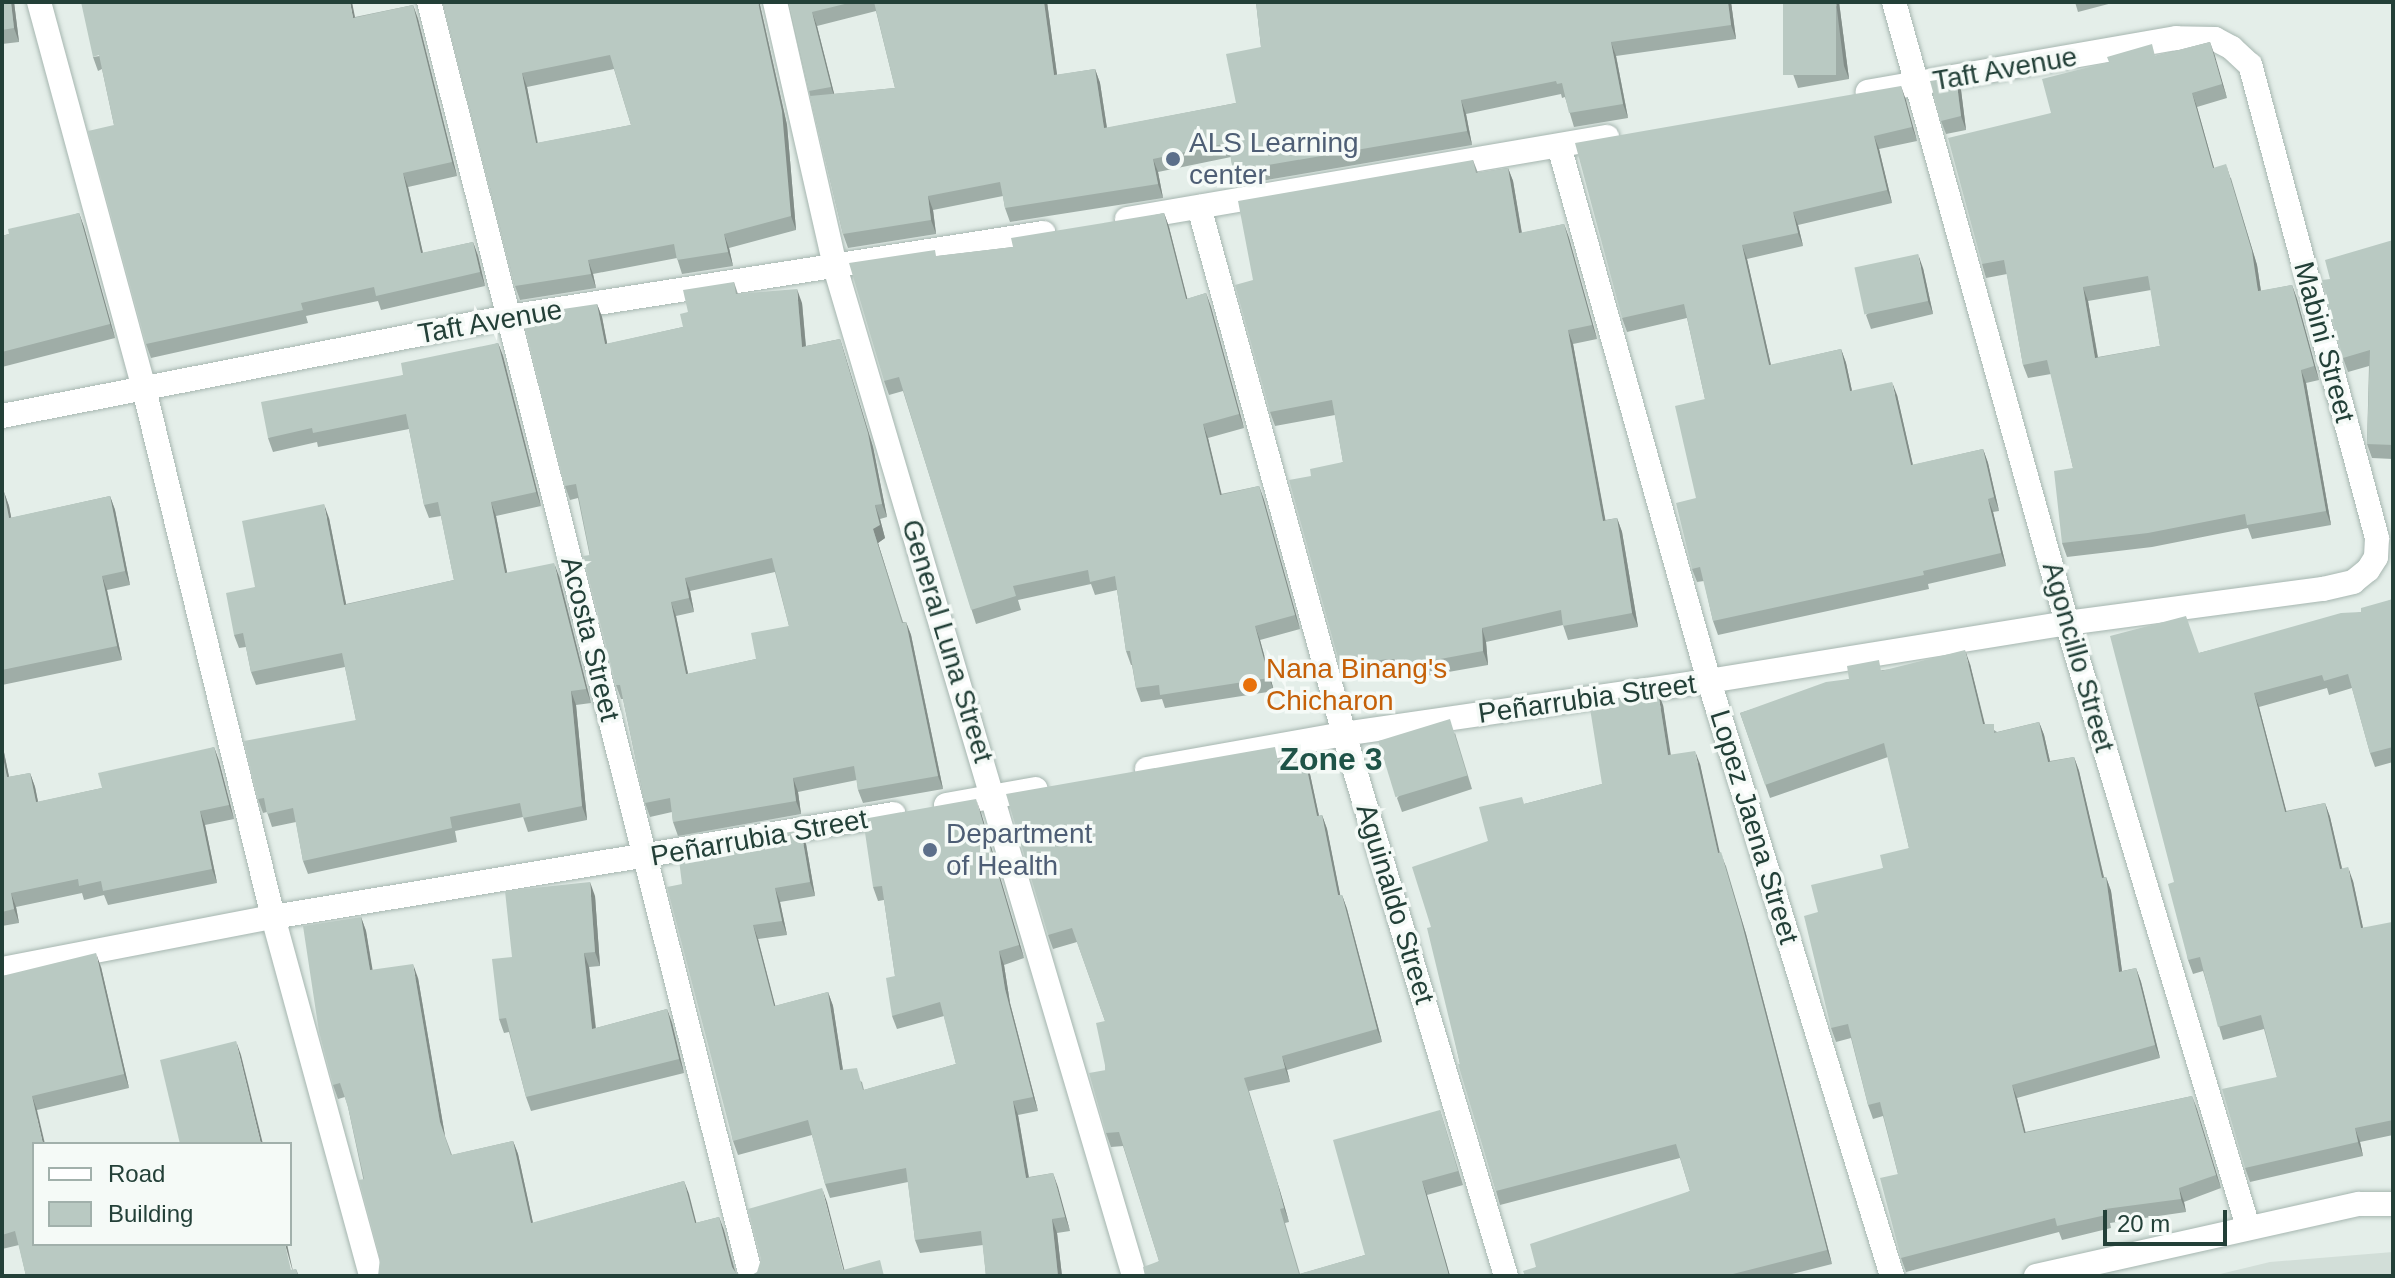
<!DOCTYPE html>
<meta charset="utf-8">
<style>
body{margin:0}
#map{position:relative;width:2395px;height:1278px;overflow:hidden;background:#e4eee9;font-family:Helvetica,sans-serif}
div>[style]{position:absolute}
.built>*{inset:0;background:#d2ded8}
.roads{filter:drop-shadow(0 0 2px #a6b6b0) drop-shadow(0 0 2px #a6b6b0)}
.minor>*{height:24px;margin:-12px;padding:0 12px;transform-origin:12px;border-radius:12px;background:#fff}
.wall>*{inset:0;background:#9fada7}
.shaded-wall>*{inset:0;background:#828d88}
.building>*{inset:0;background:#b9c9c2;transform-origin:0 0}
.dots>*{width:22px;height:22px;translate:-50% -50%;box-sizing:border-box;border:4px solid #f5faf7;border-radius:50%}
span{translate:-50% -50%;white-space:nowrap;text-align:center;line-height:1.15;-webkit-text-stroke:7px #f5faf7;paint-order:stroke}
.street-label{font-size:28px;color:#234038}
.service-label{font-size:28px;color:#4e5e75}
.left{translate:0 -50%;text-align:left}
.food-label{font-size:28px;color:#c56008}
.quarter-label{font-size:32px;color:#1e5347;font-weight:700}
.frame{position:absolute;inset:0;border:4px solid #234038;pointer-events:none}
.legend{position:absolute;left:32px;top:1142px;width:260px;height:104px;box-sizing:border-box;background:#f5faf7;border:2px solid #a1b0ab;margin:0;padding:10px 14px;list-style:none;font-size:24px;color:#234038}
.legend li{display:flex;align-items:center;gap:16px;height:40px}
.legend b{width:40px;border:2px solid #a1b0ab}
.scale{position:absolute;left:2103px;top:1210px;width:124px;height:36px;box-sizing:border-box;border:4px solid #234038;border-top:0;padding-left:10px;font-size:24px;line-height:28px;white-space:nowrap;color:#234038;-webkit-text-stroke:6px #f5faf7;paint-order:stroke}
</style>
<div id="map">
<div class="built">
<div style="clip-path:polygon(2393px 1252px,2393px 1276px,2212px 1276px,2270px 1262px)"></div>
</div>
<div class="roads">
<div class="minor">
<div style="left:39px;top:2px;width:401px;rotate:74.8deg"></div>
<div style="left:144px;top:389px;width:544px;rotate:76.27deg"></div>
<div style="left:273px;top:917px;width:372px;rotate:74.7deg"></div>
<div style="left:429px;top:2px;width:1314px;rotate:75.82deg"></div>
<div style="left:775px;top:2px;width:272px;rotate:77.2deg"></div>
<div style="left:835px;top:267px;width:1052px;rotate:73.49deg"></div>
<div style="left:1894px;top:2px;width:645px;rotate:74.43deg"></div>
<div style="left:2067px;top:623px;width:631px;rotate:73.32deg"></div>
<div style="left:1559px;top:146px;width:556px;rotate:74.34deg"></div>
<div style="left:1709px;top:681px;width:623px;rotate:72.9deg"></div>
<div style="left:1199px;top:207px;width:547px;rotate:74.62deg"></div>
<div style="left:1344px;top:734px;width:566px;rotate:73.36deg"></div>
<div style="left:1127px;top:219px;width:487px;rotate:-9.7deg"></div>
<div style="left:2px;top:416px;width:516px;rotate:-11.07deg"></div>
<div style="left:508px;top:317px;width:542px;rotate:-8.92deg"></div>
<div style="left:1147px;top:769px;width:200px;rotate:-10.1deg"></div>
<div style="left:1344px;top:734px;width:369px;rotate:-8.3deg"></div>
<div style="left:1709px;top:681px;width:363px;rotate:-9.2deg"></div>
<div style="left:2067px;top:623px;width:258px;rotate:-7.6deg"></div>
<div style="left:2323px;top:589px;width:31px;rotate:-13deg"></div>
<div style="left:2353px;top:582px;width:19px;rotate:-39deg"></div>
<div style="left:2368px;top:570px;width:15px;rotate:-58deg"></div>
<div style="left:2376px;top:557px;width:19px;rotate:-87deg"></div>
<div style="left:2377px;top:538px;width:490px;rotate:-105deg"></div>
<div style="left:2250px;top:65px;width:25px;rotate:-137deg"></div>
<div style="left:2232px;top:48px;width:19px;rotate:-152deg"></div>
<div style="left:2215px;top:39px;width:39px;rotate:-179deg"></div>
<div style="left:2176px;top:38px;width:313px;rotate:170.1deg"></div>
<div style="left:946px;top:805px;width:91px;rotate:-10.1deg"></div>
<div style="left:2px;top:969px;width:276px;rotate:-10.9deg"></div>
<div style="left:273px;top:917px;width:629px;rotate:-9.42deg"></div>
<div style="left:2036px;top:1276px;width:331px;rotate:-12.6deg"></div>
<div style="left:2359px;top:1204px;width:34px"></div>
</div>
</div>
<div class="wall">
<div style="clip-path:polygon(2px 2px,14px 2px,19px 42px,2px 44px)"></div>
<div style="clip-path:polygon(evenodd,443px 2px,760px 5px,787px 125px,796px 230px,729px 248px,733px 266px,682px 274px,677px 258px,593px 274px,596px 288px,520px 300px,515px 286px,443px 2px,614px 69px,631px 125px,538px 143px,527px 87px,614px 69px)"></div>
<div style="clip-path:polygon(evenodd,788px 2px,1047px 2px,1057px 75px,1095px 69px,1100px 83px,1107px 128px,1236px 103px,1261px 47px,1256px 2px,1731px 2px,1736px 39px,1616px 56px,1628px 118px,1574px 127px,1565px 97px,1562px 98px,1561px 94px,1466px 114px,1472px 145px,1238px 185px,1233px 171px,1231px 157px,1158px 172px,1163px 198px,1010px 222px,1005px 208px,1003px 196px,933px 210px,936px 234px,848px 248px,843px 234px,788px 2px,876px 11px,895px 88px,834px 94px,817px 26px,876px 11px)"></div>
<div style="clip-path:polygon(1839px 2px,1849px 79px,1798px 88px,1793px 74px)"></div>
<div style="clip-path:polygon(2075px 2px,2116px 2px,2078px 12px)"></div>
<div style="clip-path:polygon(413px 5px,418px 19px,457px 176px,408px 187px,423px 253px,473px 242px,478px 256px,485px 286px,381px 310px,378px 301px,306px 316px,308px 323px,151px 358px,146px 344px,114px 125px,102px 69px,98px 71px,93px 57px,355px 17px)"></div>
<div style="clip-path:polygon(evenodd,2210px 42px,2227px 98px,2197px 107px,2214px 168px,2231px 178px,2257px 265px,2261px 291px,2292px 285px,2297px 299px,2319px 380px,2306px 383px,2331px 525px,2252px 539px,2248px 528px,2152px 547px,2067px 557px,2062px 543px,2073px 468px,2051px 374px,2028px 378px,2023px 365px,2007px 274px,1986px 278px,1982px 264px,2051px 113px,2109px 62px,2156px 56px,2210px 42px,2151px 290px,2160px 346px,2098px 357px,2088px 301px,2151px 290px)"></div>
<div style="clip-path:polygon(1901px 86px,1917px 141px,1879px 149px,1892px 203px,1798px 225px,1803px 246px,1747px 259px,1771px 365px,1841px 349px,1846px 363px,1852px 391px,1897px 395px,1913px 465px,1983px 449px,1988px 463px,1999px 511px,1993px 512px,2006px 566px,1928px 584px,1929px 589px,1718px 635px,1713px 621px,1704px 581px,1697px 582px,1692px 569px,1696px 498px,1705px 399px,1687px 318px,1627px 332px,1622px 318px)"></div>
<div style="clip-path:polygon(1961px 90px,1966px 130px,1946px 134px,1941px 121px)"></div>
<div style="clip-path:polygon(1473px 160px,1478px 173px,1508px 168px,1513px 181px,1522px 233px,1564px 224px,1569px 238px,1597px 339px,1573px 344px,1605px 520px,1617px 518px,1622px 532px,1638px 627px,1568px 640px,1563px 625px,1486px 642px,1488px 665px,1403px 680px,1400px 673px,1393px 672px,1345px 680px,1340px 666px,1311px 476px,1343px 462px,1335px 415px,1275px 426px,1270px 412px,1253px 280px)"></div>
<div style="clip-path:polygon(79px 213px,84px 227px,115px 338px,2px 367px,2px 236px)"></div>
<div style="clip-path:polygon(1164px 213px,1169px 227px,1187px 299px,1206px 293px,1211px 307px,1244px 428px,1208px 438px,1221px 494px,1259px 486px,1264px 500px,1300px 629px,1260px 640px,1274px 691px,1165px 708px,1162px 699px,1141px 702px,1136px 688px,1132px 665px,1131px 665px,1126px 651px,1117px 590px,1095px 595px,1091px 584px,1018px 600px,1021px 610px,976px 624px,903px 391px,889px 395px,884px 381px,938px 256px,1013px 247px)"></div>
<div style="clip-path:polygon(2393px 240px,2393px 459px,2372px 458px,2367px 444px,2369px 366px,2348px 372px,2343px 358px,2330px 279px)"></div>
<div style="clip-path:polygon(1923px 268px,1933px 314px,1871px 329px,1866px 315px)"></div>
<div style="clip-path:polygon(evenodd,734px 282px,738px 294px,802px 303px,806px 346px,840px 339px,873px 447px,887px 517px,880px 519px,885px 538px,878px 543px,903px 622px,906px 622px,911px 635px,943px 789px,863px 803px,858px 790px,857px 780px,798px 792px,801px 814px,678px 836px,673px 822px,672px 812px,650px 817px,645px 803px,623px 699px,621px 699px,616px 685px,578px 498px,570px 500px,565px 486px,597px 304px,602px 317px,607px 344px,683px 327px,688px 312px,734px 282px,775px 572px,789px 626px,756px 659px,688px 674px,676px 616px,694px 612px,690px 591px,775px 572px)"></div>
<div style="clip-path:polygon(498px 343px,503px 356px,541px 506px,496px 516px,507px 573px,559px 576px,591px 703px,576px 705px,587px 820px,528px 832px,523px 817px,455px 831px,457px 842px,308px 874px,303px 861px,296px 822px,272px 827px,267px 812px,263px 813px,258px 799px,356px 720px,345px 667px,256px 685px,251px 672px,246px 647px,239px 648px,234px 635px,255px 587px,329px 518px,346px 604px,454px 580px,441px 516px,429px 518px,424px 505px,409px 429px,318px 447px,317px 442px,273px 452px,268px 438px,403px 375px)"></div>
<div style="clip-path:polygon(2px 492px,4px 492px,9px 506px,11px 518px,110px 496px,115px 510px,130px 585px,107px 590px,122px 660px,2px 685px)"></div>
<div style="clip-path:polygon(2393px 599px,2393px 762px,2375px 767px,2370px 753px,2352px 688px,2329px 695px,2327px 688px,2259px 707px,2286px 811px,2325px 803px,2330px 817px,2342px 868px,2353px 881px,2363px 928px,2393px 924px,2393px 1135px,2360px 1142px,2363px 1156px,2250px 1182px,2245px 1168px,2277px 1077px,2264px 1029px,2223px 1040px,2203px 971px,2193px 974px,2188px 960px,2174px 882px,2199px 653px,2361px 612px)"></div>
<div style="clip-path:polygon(1970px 664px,1985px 724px,1997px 732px,2039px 722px,2044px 735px,2050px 761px,2074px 757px,2079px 771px,2104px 877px,2106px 877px,2111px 891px,2122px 971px,2136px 968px,2141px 982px,2160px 1058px,2017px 1098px,2025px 1132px,2192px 1096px,2221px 1188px,2184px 1202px,2186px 1212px,2110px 1223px,2111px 1228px,2062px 1240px,2059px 1232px,1906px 1272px,1901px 1258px,1898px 1174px,1883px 1116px,1873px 1119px,1868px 1105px,1851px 1038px,1836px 1042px,1831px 1028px,1818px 912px,1883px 868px,1909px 848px,1888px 757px,1770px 798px,1740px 713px,1849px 679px,1883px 670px)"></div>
<div style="clip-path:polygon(1663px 705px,1670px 755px,1700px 764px,1719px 853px,1726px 866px,1746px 934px,1832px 1264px,1784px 1276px,1525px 1276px,1536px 1267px,1690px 1191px,1680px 1158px,1500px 1205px,1496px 1191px,1460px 1064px,1431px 927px,1488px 841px,1524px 804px,1602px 784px)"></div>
<div style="clip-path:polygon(1455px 733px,1472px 789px,1402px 812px,1397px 798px)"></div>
<div style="clip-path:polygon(2px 742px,9px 777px,30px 773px,35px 787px,38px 802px,102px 788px,214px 747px,219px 761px,234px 819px,205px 825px,217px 883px,108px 905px,104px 895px,84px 900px,82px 893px,16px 907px,19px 923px,2px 926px)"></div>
<div style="clip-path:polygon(1280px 760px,1281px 765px,1305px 760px,1310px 774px,1319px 816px,1322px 815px,1327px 829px,1340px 895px,1342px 895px,1347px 909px,1382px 1042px,1287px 1070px,1290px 1082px,1249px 1091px,1280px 1191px,1289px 1222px,1285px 1223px,1300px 1274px,1365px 1255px,1440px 1110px,1463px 1185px,1427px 1195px,1450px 1276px,1145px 1276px,1159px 1261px,1123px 1146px,1111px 1147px,1106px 1133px,1105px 1021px,1077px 942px,1053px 949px,1048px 935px)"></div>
<div style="clip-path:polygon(981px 813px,1024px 958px,1004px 965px,1010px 1003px,1038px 1111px,1018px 1115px,1029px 1177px,1053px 1173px,1070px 1231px,1057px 1233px,1062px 1276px,986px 1276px,983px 1245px,920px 1253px,915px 1240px,908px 1182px,830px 1198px,825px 1184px,812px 1135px,738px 1155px,733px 1141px,682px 884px,806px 844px,815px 896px,780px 902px,787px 935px,758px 939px,775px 1006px,828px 992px,833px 1006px,843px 1070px,862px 1082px,864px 1090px,956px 1064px,944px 1016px,897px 1029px,892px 1016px,895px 976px,884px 900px,878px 901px,873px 887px)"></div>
<div style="clip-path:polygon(595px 896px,600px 966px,589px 967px,596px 1028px,667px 1009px,672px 1023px,684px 1073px,531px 1111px,526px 1097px,509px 1032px,504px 1033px,499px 1019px,512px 957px)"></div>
<div style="clip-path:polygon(361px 917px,366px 931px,372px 970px,418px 978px,445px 1136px,452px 1155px,513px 1141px,518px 1154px,533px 1223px,684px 1181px,696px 1223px,719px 1217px,736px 1273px,380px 1258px,348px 1107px,345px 1097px,338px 1099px,333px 1085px)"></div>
<div style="clip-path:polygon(101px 967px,129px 1088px,37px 1110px,34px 1244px,293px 1270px,296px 1269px,299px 1276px,26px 1276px,19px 1245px,2px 1249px,2px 976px)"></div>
</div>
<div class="shaded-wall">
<div style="clip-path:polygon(11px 2px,14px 2px,19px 42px,14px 28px)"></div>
<div style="clip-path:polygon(350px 2px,352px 2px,358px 32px,353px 18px)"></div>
<div style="clip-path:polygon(758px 2px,761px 2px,760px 5px,787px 125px,796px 230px,791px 216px)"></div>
<div style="clip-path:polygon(1044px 2px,1047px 2px,1059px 89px,1054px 75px)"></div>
<div style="clip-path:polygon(1728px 2px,1731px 2px,1736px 39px,1731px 25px)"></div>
<div style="clip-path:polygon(1836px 2px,1839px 2px,1849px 79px,1844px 66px)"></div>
<div style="clip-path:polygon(413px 5px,418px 19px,457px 176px,452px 162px)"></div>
<div style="clip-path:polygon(812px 12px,817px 26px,836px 101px,831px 87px)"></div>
<div style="clip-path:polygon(1611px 42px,1616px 56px,1628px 118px,1623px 104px)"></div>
<div style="clip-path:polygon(2210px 42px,2215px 56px,2227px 98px,2222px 84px)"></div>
<div style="clip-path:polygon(1095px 69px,1100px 83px,1109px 142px,1104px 128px)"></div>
<div style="clip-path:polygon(522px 73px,527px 87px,540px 157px,536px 143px)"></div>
<div style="clip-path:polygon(1956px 77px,1961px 90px,1966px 130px,1961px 116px)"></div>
<div style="clip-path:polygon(1901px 86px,1906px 100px,1917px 141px,1912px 127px)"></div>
<div style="clip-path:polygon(2192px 93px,2197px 107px,2218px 182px,2213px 168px)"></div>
<div style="clip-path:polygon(1461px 100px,1466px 114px,1472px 145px,1467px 131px)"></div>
<div style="clip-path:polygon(1874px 136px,1879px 149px,1892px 203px,1887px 190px)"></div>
<div style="clip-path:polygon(1153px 159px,1158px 172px,1163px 198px,1158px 184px)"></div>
<div style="clip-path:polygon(2226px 164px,2257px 265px,2263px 305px,2258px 291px)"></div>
<div style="clip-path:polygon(1508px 168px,1513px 181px,1524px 247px,1519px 233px)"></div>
<div style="clip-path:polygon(403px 173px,408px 187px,426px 267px,421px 253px)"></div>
<div style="clip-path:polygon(928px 196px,933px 210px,936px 234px,931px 220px)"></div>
<div style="clip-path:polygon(1793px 212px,1798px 225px,1803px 246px,1798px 233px)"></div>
<div style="clip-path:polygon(79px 213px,84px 227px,115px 338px,110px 324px)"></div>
<div style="clip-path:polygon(1164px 213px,1169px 227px,1191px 313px,1186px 299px)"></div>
<div style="clip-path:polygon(1564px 224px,1569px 238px,1597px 339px,1592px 325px)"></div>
<div style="clip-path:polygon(724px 234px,729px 248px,733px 266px,728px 252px)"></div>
<div style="clip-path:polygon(473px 242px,478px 256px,485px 286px,480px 272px)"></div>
<div style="clip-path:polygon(1742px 245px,1747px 259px,1774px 379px,1769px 365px)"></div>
<div style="clip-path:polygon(1918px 254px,1923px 268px,1933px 314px,1928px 301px)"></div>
<div style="clip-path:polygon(588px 260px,593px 274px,596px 288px,591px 274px)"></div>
<div style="clip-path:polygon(2292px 285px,2297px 299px,2319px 380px,2314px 366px)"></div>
<div style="clip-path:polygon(2083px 287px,2088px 301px,2100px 371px,2095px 358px)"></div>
<div style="clip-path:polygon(797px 289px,802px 303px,807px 361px,802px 347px)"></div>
<div style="clip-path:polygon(1206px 293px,1211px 307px,1244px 428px,1239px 414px)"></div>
<div style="clip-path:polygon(597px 304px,602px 317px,610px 358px,605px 344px)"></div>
<div style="clip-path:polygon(1568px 330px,1573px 344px,1608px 534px,1603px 521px)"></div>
<div style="clip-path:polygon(840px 339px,873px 447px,887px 517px,882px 504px)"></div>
<div style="clip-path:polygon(498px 343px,503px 356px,541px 506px,536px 492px)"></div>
<div style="clip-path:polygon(1841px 349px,1846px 363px,1855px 405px,1850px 391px)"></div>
<div style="clip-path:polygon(2301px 370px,2306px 383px,2331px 525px,2326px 511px)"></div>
<div style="clip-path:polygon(1892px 382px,1897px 395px,1916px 479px,1911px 465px)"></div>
<div style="clip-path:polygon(1203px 424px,1208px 438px,1225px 508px,1220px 495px)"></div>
<div style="clip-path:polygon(1983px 449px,1988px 463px,1999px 511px,1994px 497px)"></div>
<div style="clip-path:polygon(1259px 486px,1264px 500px,1300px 629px,1295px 615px)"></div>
<div style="clip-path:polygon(4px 492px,9px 506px,14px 532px,9px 518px)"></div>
<div style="clip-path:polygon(110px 496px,115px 510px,130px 585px,125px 571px)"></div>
<div style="clip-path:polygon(1988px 499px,1993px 512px,2006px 566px,2001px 553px)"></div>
<div style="clip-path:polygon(491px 502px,496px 516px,510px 587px,505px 573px)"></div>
<div style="clip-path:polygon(324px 504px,329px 518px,349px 619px,344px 605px)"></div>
<div style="clip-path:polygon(875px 505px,880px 519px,885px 538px,878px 543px,907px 636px,873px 529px)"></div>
<div style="clip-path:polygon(1617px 518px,1622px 532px,1638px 627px,1632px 613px)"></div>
<div style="clip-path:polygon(554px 563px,559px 576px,591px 703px,586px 689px)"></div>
<div style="clip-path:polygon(102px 576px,107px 590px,122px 660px,117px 646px)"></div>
<div style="clip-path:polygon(685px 578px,690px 591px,694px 612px,689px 598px)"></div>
<div style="clip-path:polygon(671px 602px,676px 616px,691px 688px,686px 674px)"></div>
<div style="clip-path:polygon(906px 622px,911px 635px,943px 789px,938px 776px)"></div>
<div style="clip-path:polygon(1255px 626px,1260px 640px,1274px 691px,1269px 678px)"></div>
<div style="clip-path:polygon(1482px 628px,1486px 642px,1488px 665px,1483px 651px)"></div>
<div style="clip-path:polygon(1965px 650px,1970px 664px,1988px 738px,1983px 724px)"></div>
<div style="clip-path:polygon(571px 691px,576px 705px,587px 820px,582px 806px)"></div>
<div style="clip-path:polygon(1658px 692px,1663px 705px,1673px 769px,1668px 755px)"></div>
<div style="clip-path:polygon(2254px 693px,2259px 707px,2290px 825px,2285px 812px)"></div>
<div style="clip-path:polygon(2039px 722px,2044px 735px,2053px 775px,2048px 762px)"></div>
<div style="clip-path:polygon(2px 743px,12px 791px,7px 777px,2px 752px)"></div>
<div style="clip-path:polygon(214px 747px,219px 761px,234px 819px,229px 805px)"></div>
<div style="clip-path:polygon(1695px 751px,1700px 764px,1723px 867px,1718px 853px)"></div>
<div style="clip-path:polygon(2074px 757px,2079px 771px,2107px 891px,2102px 878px)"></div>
<div style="clip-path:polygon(1305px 760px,1310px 774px,1322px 830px,1317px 816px)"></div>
<div style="clip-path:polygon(30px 773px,35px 787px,41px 816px,36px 802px)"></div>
<div style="clip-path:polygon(793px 778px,798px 792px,801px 814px,796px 801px)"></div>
<div style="clip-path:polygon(976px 799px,981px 813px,1024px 958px,1019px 945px)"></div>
<div style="clip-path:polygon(2325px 803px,2330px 817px,2345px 882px,2340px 869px)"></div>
<div style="clip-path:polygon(200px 811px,205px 825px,217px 883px,212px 869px)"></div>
<div style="clip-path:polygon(1322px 815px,1327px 829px,1343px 909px,1338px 895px)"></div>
<div style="clip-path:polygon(801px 830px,806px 844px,815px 896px,810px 882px)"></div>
<div style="clip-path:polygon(1721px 852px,1746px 934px,1832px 1264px,1827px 1250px)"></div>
<div style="clip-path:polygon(2348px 867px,2353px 881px,2366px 942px,2361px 928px)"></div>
<div style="clip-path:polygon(2106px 877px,2111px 891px,2124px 986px,2119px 972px)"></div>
<div style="clip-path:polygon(590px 882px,595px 896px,600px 966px,595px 952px)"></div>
<div style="clip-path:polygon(775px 888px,780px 902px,787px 935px,782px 921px)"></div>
<div style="clip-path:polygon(11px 893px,16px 907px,19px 923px,14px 909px)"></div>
<div style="clip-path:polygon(1342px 895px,1347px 909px,1382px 1042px,1377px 1029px)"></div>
<div style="clip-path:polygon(361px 917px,366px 931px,375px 984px,370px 970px)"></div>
<div style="clip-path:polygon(753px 925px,758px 939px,779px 1020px,774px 1006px)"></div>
<div style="clip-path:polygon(999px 951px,1004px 965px,1010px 1003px,1038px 1111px,1033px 1097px,1005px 989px)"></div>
<div style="clip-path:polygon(96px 953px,101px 967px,129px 1088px,124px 1074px)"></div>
<div style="clip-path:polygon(584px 953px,589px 967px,597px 1042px,592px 1029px)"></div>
<div style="clip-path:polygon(413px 964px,418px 978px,445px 1136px,440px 1122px)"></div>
<div style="clip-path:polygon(2136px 968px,2141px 982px,2160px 1058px,2155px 1045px)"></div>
<div style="clip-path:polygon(828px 992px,833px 1006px,845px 1084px,840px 1070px)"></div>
<div style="clip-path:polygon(667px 1009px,672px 1023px,684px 1073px,679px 1059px)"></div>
<div style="clip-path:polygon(236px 1041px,241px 1055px,263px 1144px,261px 1144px)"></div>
<div style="clip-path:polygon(1282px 1056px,1287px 1070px,1290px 1082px,1285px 1068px)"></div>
<div style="clip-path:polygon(1244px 1078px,1280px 1191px,1289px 1222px,1284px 1208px)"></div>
<div style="clip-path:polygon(2012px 1085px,2017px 1098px,2029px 1146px,2024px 1133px)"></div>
<div style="clip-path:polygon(32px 1096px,37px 1110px,45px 1144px,43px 1144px)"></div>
<div style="clip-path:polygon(2192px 1096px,2197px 1109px,2221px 1188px,2216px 1175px)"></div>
<div style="clip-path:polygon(1013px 1101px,1018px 1115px,1031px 1191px,1026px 1178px)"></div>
<div style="clip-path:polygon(2355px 1128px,2360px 1142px,2363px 1156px,2358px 1142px)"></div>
<div style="clip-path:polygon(513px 1141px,518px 1154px,536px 1237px,531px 1223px)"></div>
<div style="clip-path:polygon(1053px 1173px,1058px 1187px,1070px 1231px,1065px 1217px)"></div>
<div style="clip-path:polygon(684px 1181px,689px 1194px,700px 1237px,695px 1223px)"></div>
<div style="clip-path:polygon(1422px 1181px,1427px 1195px,1450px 1276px,1449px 1276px)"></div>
<div style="clip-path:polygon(822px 1188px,827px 1202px,846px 1276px,845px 1276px)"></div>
<div style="clip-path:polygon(2179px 1188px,2184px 1202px,2186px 1212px,2181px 1199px)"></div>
<div style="clip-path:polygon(719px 1217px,724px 1230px,736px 1276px,732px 1267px)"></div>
<div style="clip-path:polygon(1052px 1219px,1057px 1233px,1062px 1276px,1058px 1276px)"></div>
<div style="clip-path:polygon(285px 1244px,287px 1244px,294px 1276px)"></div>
</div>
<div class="building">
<div style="clip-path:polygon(2px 2px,11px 2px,14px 28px,2px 30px)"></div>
<div style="clip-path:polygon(81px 2px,350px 2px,353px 18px,413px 5px,452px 162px,403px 173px,421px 253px,473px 242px,480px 272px,376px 296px,374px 287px,301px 303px,303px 310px,146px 344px,88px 131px,114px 125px,99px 55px,93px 57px)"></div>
<div style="clip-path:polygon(evenodd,443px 2px,758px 2px,782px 111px,791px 216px,724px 234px,728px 252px,677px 260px,674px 244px,588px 260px,591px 274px,515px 286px,443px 2px,610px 55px,631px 125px,536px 143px,522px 73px,610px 55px)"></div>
<div style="clip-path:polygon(788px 2px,853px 2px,812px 12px,831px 87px,809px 91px)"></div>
<div style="clip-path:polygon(874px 2px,1044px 2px,1054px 75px,1095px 69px,1104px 128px,1236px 103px,1226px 54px,1261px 47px,1256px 2px,1728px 2px,1731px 25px,1611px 42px,1623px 104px,1569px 113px,1562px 83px,1557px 84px,1556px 81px,1461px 100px,1467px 131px,1233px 171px,1228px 143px,1153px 159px,1158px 184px,1005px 208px,1000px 182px,928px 196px,931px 220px,843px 234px,810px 96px,895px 88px)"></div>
<div style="left:1783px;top:2px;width:53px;height:73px"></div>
<div style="clip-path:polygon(evenodd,2210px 42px,2222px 84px,2192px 93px,2213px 168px,2226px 164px,2252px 251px,2258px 291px,2292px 285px,2314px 366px,2301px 370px,2326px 511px,2247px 525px,2245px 514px,2148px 533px,2062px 543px,2054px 471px,2073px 468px,2047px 360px,2023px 365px,2004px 260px,1982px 264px,1948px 138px,2051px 113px,2042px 79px,2109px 62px,2107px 57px,2152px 44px,2155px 56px,2210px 42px,2148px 276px,2160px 346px,2095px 358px,2083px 287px,2148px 276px)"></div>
<div style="clip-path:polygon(1956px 77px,1961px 116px,1941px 121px,1930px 81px)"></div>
<div style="clip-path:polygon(1901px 86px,1912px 127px,1874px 136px,1887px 190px,1793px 212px,1798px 233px,1742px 245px,1769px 365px,1841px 349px,1850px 391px,1892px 382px,1911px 465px,1983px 449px,1994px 497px,1988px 499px,2001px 553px,1923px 571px,1924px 575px,1713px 621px,1700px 567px,1692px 569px,1676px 503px,1696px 498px,1675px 406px,1705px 399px,1684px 304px,1622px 318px,1575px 143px)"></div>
<div style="clip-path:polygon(1473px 160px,1476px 173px,1508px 168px,1519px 233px,1564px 224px,1592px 325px,1568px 330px,1603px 521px,1617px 518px,1632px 613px,1563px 626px,1561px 610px,1482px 628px,1483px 651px,1398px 667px,1397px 659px,1388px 659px,1340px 666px,1289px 480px,1311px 476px,1310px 469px,1343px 462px,1332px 400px,1270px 412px,1235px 285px,1253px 280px,1238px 201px)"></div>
<div style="clip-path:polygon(79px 213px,110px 324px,2px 352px,2px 236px,9px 234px,8px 229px)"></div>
<div style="clip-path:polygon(1164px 213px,1186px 299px,1206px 293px,1239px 414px,1203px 424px,1220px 495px,1259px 486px,1295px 615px,1255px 626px,1269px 678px,1160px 695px,1159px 685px,1136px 688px,1130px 651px,1126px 651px,1115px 576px,1090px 582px,1088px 570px,1013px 586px,1016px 596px,971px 610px,899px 377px,884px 381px,849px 263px,935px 250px,936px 256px,1013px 247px,1011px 238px)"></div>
<div style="clip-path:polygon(2393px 240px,2393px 445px,2367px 444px,2370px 350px,2343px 358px,2322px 280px,2330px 279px,2325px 260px)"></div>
<div style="left:1918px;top:254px;width:48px;height:65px;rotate:78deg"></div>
<div style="clip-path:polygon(evenodd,734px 282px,736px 294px,797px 289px,802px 347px,840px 339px,868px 433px,882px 504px,875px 505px,880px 525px,873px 529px,902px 623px,906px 622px,938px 776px,858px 790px,854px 766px,793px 778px,796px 801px,673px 822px,670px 798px,645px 803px,620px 685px,616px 685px,583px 556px,590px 555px,576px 484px,565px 486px,522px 315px,597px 304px,605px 344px,683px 327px,680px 314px,688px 312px,683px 290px,734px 282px,772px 558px,789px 626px,751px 633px,756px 659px,686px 674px,671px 602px,689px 598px,685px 578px,772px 558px)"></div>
<div style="clip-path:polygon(498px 343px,536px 492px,491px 502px,505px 573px,554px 563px,586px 689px,571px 691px,582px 806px,523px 818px,520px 803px,450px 817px,452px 828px,303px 861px,293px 808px,267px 814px,264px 798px,258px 799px,244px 741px,356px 720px,342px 653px,251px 672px,243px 633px,234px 635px,226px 593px,255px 587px,242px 521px,324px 504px,344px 605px,454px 580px,438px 502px,424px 505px,406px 414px,313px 433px,312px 428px,268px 438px,261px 402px,403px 375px,401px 363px)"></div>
<div style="clip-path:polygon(2px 492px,4px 492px,9px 518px,110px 496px,125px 571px,102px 576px,117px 646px,2px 670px)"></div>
<div style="clip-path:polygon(2393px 599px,2393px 747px,2370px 753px,2348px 674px,2324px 681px,2322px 675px,2254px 693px,2285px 812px,2325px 803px,2340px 869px,2348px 867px,2361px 928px,2392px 922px,2393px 1120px,2355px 1128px,2358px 1142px,2245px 1168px,2222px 1089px,2277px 1077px,2261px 1015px,2218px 1027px,2200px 957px,2188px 960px,2168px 884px,2174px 882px,2110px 636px,2186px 616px,2199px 653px,2341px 613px,2361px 612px,2361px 608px)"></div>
<div style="clip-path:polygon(1965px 650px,1983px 724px,1994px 724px,1994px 733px,2039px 722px,2048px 762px,2074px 757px,2102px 878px,2106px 877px,2119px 972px,2136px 968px,2155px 1045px,2012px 1085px,2024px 1133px,2192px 1096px,2216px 1175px,2179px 1188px,2181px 1199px,2105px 1209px,2106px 1215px,2057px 1226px,2055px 1218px,1901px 1258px,1880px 1178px,1898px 1174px,1880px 1102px,1868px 1105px,1848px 1024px,1831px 1028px,1804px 916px,1818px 912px,1811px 885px,1883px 868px,1880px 855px,1909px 848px,1884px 743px,1765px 785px,1740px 713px,1826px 682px,1849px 679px,1847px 666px,1879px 660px,1881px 671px)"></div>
<div style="clip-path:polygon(1658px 692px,1668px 755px,1695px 751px,1718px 853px,1721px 852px,1741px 920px,1827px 1250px,1733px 1274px,1733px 1276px,1525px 1276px,1523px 1271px,1536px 1267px,1530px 1244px,1690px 1191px,1676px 1144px,1496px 1191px,1458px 1064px,1460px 1064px,1427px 928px,1431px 927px,1412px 867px,1488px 841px,1479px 807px,1522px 797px,1524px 804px,1602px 784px,1589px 702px)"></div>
<div style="left:1450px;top:719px;width:59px;height:75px;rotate:73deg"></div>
<div style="clip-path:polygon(214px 747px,229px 805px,200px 811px,212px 869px,103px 891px,101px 881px,79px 886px,78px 879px,11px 893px,14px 909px,2px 912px,2px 752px,7px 777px,30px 773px,36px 802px,102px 788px,98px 773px)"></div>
<div style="clip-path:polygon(1275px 747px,1279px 766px,1305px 760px,1317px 816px,1322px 815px,1338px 895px,1342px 895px,1377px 1029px,1282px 1056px,1285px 1068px,1244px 1078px,1276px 1177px,1284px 1208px,1280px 1209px,1299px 1274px,1365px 1255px,1333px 1140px,1440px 1110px,1458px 1171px,1422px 1181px,1449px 1276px,1145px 1276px,1143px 1267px,1159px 1261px,1119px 1132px,1106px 1133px,1089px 1073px,1106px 1070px,1096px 1023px,1105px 1021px,1072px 928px,1048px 935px,1006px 794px)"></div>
<div style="clip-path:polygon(976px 799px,1019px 945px,999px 951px,1005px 989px,1033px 1097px,1013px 1101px,1026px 1178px,1053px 1173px,1065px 1217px,1052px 1219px,1058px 1276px,986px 1276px,981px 1231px,915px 1240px,906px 1168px,825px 1184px,808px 1120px,733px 1141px,667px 887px,682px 884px,678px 852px,801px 830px,810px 882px,775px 888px,782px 921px,753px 925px,774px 1006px,828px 992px,840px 1070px,857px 1068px,863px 1090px,956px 1064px,940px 1002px,892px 1016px,886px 978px,895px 976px,882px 886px,873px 887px,863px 819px)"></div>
<div style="clip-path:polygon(590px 882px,595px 952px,584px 953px,592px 1029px,667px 1009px,679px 1059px,526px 1097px,506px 1018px,499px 1019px,492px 959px,512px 957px,505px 891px)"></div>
<div style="clip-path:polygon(361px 917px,370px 970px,413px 964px,440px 1122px,451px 1155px,513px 1141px,531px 1223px,684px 1181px,695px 1223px,719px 1217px,732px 1267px,736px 1273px,746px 1276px,378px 1276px,380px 1258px,359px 1180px,364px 1179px,348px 1107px,340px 1083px,333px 1085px,319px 1032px,303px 926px)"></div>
<div style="clip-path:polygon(96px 953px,124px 1074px,32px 1096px,43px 1144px,34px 1144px,34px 1244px,285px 1244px,291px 1270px,296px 1269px,298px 1276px,26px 1276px,15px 1231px,2px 1235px,2px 976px)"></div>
<div style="clip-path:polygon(236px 1041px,261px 1144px,180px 1144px,160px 1060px)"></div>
<div style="clip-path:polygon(822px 1188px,843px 1270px,880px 1260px,884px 1276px,750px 1276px,757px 1272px,761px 1259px,748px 1209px)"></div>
</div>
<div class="dots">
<div style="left:1173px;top:159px;background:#5c6f8a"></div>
<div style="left:1250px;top:685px;background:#e8710a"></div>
<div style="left:930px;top:850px;background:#5c6f8a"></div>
</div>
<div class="street-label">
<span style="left:2005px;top:69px;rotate:-10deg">Taft Avenue</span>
<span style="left:490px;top:322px;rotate:-10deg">Taft Avenue</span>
<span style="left:2324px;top:342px;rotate:75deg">Mabini Street</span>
<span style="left:590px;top:639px;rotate:76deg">Acosta Street</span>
<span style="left:947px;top:641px;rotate:73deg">General Luna Street</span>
<span style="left:2078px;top:657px;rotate:74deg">Agoncillo Street</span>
<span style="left:1587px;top:699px;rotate:-8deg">Peñarrubia Street</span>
<span style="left:1754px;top:827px;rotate:73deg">Lopez Jaena Street</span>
<span style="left:759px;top:838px;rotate:-10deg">Peñarrubia Street</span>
<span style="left:1395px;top:904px;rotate:73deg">Aguinaldo Street</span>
</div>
<div class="service-label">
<span class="left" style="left:1189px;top:159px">ALS Learning<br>center</span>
<span class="left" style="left:946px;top:850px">Department<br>of Health</span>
</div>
<div class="food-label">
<span class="left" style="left:1266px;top:685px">Nana Binang's<br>Chicharon</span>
</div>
<div class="quarter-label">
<span style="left:1331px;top:759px">Zone 3</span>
</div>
<div class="frame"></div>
<ul class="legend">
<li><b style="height:10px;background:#fff"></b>Road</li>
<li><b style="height:22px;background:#b9c9c2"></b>Building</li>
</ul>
<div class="scale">20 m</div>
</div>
